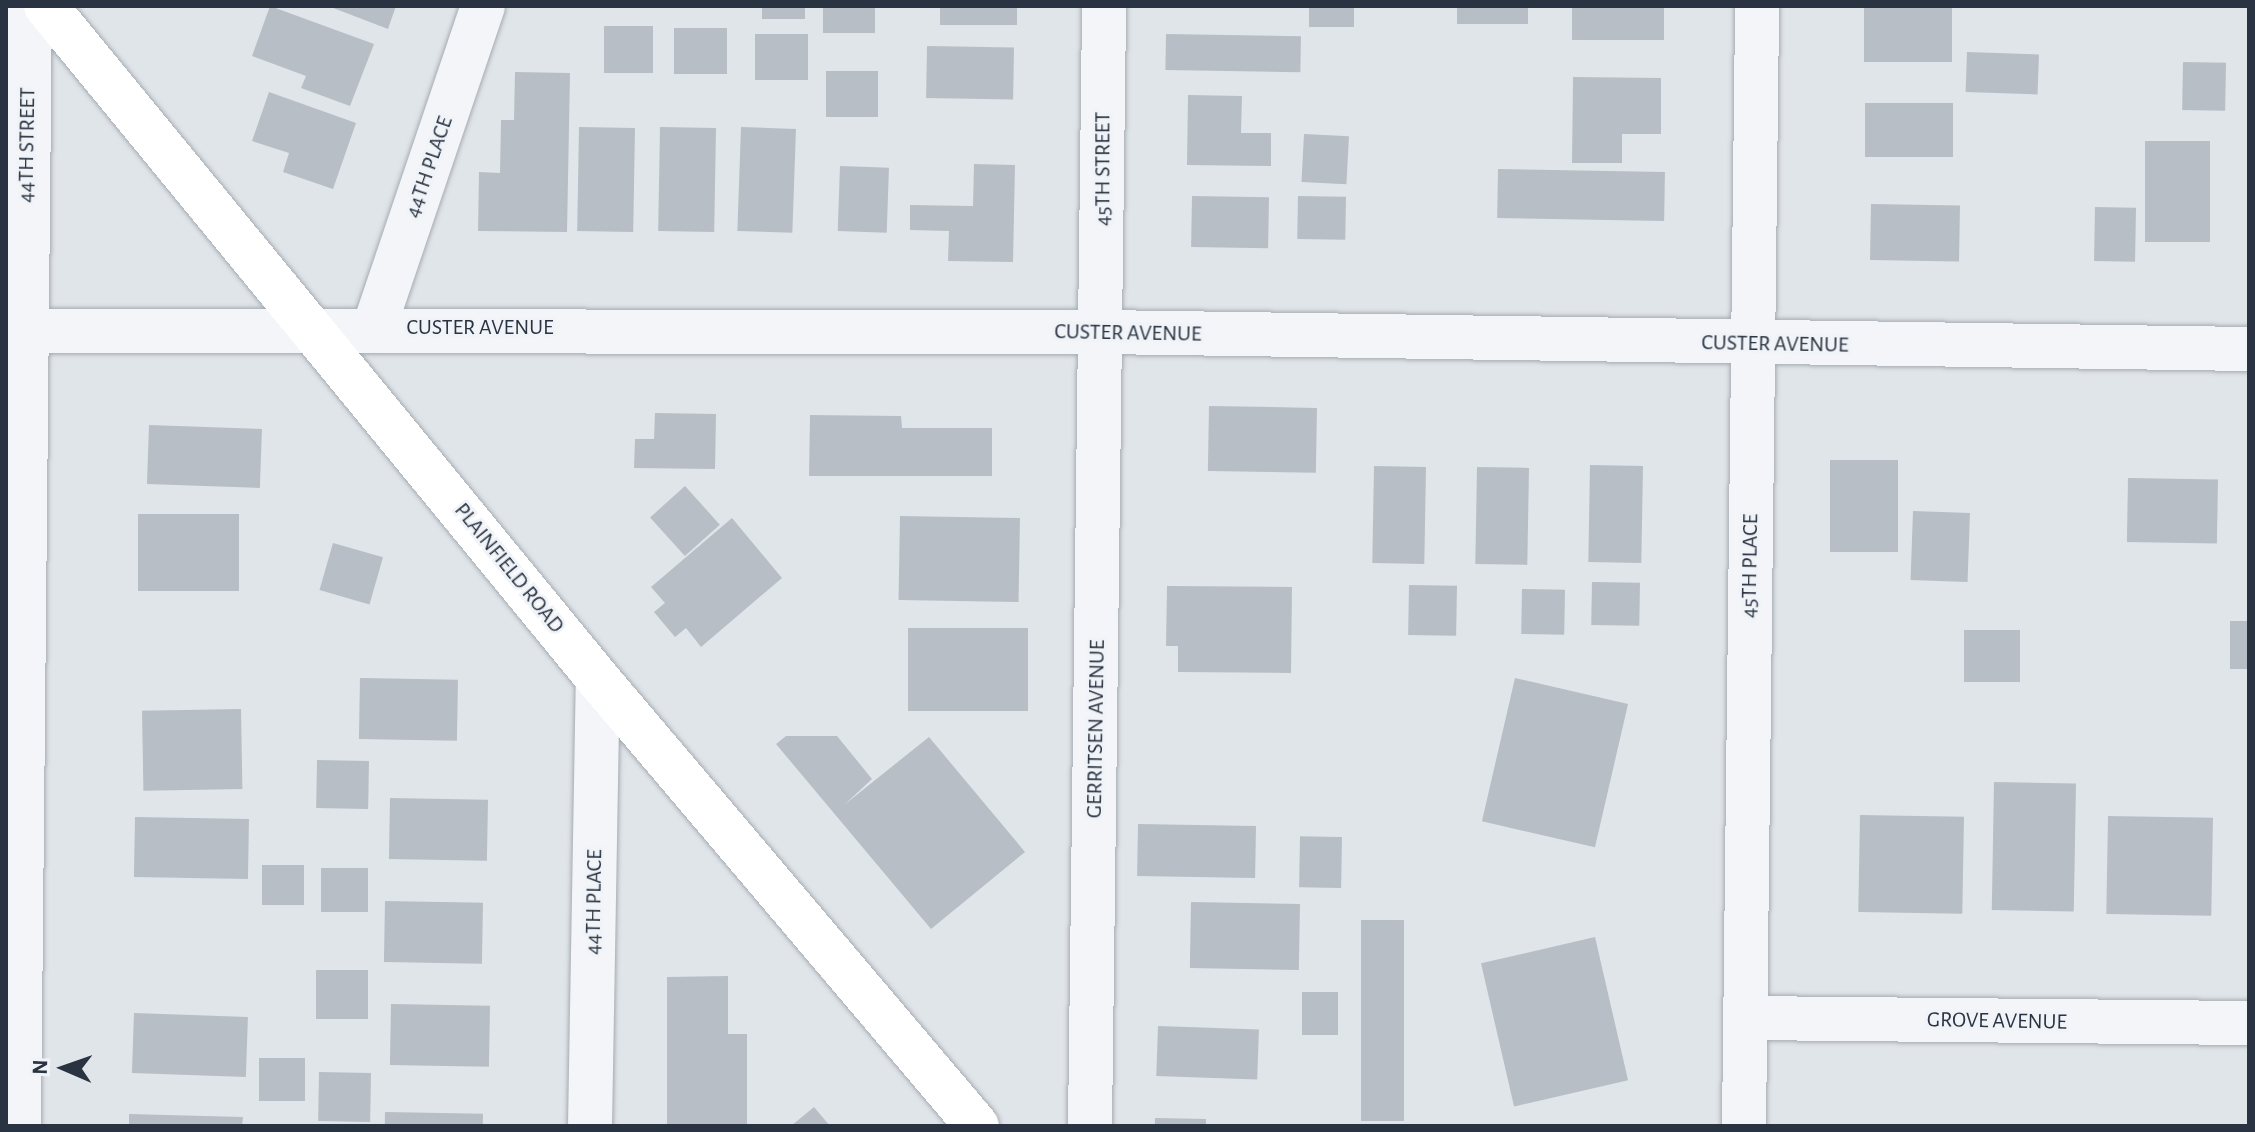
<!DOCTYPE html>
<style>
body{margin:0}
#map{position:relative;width:2255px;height:1132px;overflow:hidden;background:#e0e5e9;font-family:"Alegreya Sans",sans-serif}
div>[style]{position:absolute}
.building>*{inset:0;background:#b8bec6;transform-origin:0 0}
.roads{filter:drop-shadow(0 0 2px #a5acb3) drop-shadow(0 0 2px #a5acb3)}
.street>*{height:44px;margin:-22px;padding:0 22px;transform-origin:22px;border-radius:22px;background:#f3f5f8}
.secondary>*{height:44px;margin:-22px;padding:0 22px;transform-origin:22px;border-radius:22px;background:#fff}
span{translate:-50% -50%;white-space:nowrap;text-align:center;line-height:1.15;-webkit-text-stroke:6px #f0f3f7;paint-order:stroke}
.street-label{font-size:22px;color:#293341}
.frame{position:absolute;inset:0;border:8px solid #293341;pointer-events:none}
.north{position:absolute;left:24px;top:1028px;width:80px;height:80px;-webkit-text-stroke:6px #f0f3f7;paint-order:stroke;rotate:272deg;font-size:22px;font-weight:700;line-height:32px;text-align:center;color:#293341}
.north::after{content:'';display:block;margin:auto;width:28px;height:36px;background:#293341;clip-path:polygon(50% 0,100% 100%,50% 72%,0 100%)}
</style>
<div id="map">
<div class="building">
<div style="clip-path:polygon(270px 6px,374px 44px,350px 106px,301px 88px,306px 76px,252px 56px)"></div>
<div style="clip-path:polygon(328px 6px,396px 6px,388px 29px)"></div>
<div style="left:762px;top:6px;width:43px;height:13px"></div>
<div style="left:823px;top:6px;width:52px;height:27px"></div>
<div style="left:940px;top:6px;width:77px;height:19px"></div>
<div style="left:1309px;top:6px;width:45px;height:21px"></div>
<div style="left:1457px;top:6px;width:71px;height:18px"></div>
<div style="left:1572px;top:6px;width:92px;height:34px"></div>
<div style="left:1864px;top:8px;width:88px;height:54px"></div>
<div style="left:604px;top:26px;width:49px;height:47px"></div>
<div style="left:674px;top:28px;width:53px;height:46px"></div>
<div style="left:755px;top:34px;width:53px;height:46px"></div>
<div style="left:1166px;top:34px;width:135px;height:36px;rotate:1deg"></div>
<div style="left:927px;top:46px;width:87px;height:52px;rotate:1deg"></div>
<div style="left:1967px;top:52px;width:72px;height:40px;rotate:2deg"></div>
<div style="left:2183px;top:62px;width:43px;height:48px;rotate:1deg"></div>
<div style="left:826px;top:71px;width:52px;height:46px"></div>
<div style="clip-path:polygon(515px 72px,570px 73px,567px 232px,478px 231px,479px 172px,500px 173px,501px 120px,514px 120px)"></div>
<div style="clip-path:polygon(1573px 77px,1661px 78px,1661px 134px,1622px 134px,1622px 163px,1572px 163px)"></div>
<div style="clip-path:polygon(269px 92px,356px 123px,333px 189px,283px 172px,289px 153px,252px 141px)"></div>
<div style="clip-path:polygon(1188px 95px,1242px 96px,1241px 133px,1271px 133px,1271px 166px,1187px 165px)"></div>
<div style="left:1865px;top:103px;width:88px;height:54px"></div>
<div style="left:579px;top:127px;width:56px;height:104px;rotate:1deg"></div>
<div style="left:660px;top:127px;width:56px;height:104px;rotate:1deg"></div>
<div style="left:741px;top:127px;width:55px;height:104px;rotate:2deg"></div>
<div style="left:1304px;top:134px;width:45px;height:48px;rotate:3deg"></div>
<div style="left:2145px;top:141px;width:65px;height:101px"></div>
<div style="clip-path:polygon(974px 164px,1015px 165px,1013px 262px,948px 261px,949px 231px,910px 230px,910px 205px,973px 206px)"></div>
<div style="left:840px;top:166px;width:49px;height:65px;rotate:2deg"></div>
<div style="left:1498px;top:169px;width:167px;height:49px;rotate:1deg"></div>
<div style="left:1192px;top:196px;width:77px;height:51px;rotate:1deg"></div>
<div style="left:1298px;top:196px;width:48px;height:43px;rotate:1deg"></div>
<div style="left:1871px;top:204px;width:89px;height:56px;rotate:1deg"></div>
<div style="left:2095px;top:207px;width:41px;height:54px;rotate:1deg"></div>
<div style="left:1209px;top:406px;width:108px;height:65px;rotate:1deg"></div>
<div style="clip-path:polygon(655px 413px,716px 414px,715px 469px,634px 468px,635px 439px,654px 439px)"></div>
<div style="clip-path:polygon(810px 415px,901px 416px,902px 428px,992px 428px,992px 476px,809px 476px)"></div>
<div style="left:149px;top:425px;width:113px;height:59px;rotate:2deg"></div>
<div style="left:1830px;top:460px;width:68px;height:92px"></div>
<div style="left:1590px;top:465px;width:53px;height:97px;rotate:1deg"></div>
<div style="left:1374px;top:466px;width:52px;height:97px;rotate:1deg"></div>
<div style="left:1477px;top:467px;width:52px;height:97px;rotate:1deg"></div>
<div style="left:2128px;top:478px;width:90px;height:64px;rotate:1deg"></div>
<div style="left:685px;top:486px;width:52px;height:47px;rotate:48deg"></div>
<div style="left:1913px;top:511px;width:57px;height:69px;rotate:2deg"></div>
<div style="left:138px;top:514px;width:101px;height:77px"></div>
<div style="left:900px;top:516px;width:120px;height:84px;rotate:1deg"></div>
<div style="clip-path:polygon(732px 518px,782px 578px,701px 647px,686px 628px,675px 637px,654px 612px,665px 603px,651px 587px)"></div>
<div style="left:333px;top:543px;width:52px;height:49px;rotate:16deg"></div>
<div style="left:1592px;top:582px;width:48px;height:43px;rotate:1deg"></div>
<div style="left:1409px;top:585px;width:48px;height:50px;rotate:1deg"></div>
<div style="clip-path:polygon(1167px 586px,1292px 587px,1291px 673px,1178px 672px,1178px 646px,1166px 646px)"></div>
<div style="left:1522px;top:589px;width:43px;height:45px;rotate:1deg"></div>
<div style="left:2230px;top:621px;width:19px;height:48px"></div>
<div style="left:908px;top:628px;width:120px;height:83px"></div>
<div style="left:1964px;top:630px;width:56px;height:52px"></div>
<div style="left:360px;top:678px;width:98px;height:61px;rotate:1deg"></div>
<div style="left:1515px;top:678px;width:116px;height:147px;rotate:13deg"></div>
<div style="left:241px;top:709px;width:80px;height:99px;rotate:89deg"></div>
<div style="clip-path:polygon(786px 736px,837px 736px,872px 779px,844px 805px,929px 737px,1025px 852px,931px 929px,776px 744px)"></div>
<div style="left:369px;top:761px;width:48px;height:52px;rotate:91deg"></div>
<div style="left:1994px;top:782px;width:82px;height:128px;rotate:1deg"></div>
<div style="left:390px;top:798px;width:98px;height:61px;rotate:1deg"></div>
<div style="left:1860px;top:815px;width:104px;height:97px;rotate:1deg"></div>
<div style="left:2108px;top:816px;width:105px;height:98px;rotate:1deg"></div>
<div style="left:135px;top:817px;width:114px;height:60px;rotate:1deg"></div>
<div style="left:1138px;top:824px;width:118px;height:52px;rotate:1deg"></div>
<div style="left:1342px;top:837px;width:51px;height:42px;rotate:91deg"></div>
<div style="left:262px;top:865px;width:42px;height:40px"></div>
<div style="left:321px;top:868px;width:47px;height:44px"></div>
<div style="left:385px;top:901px;width:98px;height:61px;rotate:1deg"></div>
<div style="left:1191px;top:902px;width:109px;height:66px;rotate:1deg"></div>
<div style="left:1361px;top:920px;width:43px;height:201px"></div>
<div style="left:1595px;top:937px;width:147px;height:117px;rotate:77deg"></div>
<div style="left:316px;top:970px;width:52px;height:49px"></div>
<div style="clip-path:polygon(728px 976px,728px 1034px,747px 1034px,747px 1126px,667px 1126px,667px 977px)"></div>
<div style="left:1302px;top:992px;width:36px;height:43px"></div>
<div style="left:391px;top:1004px;width:99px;height:61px;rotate:1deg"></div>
<div style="left:134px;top:1013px;width:114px;height:60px;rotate:2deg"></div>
<div style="left:1158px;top:1026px;width:101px;height:50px;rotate:2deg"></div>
<div style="left:259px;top:1058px;width:46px;height:43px"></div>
<div style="left:319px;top:1072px;width:52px;height:49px;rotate:1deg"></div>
<div style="clip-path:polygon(814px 1107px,830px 1126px,791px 1126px)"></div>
<div style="left:385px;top:1112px;width:98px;height:14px;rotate:1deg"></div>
<div style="clip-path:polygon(129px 1114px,243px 1117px,242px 1126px,129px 1126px)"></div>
<div style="left:1155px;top:1118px;width:51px;height:8px;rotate:1deg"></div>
</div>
<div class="roads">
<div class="street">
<div style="left:374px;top:328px;width:340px;rotate:-71.3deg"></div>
<div style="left:6px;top:331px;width:1096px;rotate:0.05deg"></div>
<div style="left:1102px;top:332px;width:1147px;rotate:0.85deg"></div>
<div style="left:1746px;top:1018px;width:503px;rotate:0.57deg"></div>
<div style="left:19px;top:1126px;width:1120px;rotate:-89.44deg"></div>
<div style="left:590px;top:1126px;width:447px;rotate:-89deg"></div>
<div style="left:1090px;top:1126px;width:1120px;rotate:-89.28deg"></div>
<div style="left:1744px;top:1126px;width:1120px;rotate:-89.33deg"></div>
</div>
<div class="secondary">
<div style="left:46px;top:6px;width:870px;rotate:50.64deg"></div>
<div style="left:598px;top:679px;width:586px;rotate:49.71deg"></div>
</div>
</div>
<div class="street-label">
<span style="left:27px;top:145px;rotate:-89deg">44TH STREET</span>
<span style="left:429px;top:167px;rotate:-71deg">44TH PLACE</span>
<span style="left:1103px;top:169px;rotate:-90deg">45TH STREET</span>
<span style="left:480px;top:328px">CUSTER AVENUE</span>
<span style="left:1128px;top:333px;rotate:1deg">CUSTER AVENUE</span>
<span style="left:1775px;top:344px;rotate:1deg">CUSTER AVENUE</span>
<span style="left:1750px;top:566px;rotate:-89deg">45TH PLACE</span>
<span style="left:509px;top:568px;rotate:51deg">PLAINFIELD ROAD</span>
<span style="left:1096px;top:729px;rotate:-89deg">GERRITSEN AVENUE</span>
<span style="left:594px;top:902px;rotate:-89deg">44TH PLACE</span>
<span style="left:1997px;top:1021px;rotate:1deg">GROVE AVENUE</span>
</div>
<div class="frame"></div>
<div class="north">N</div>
</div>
